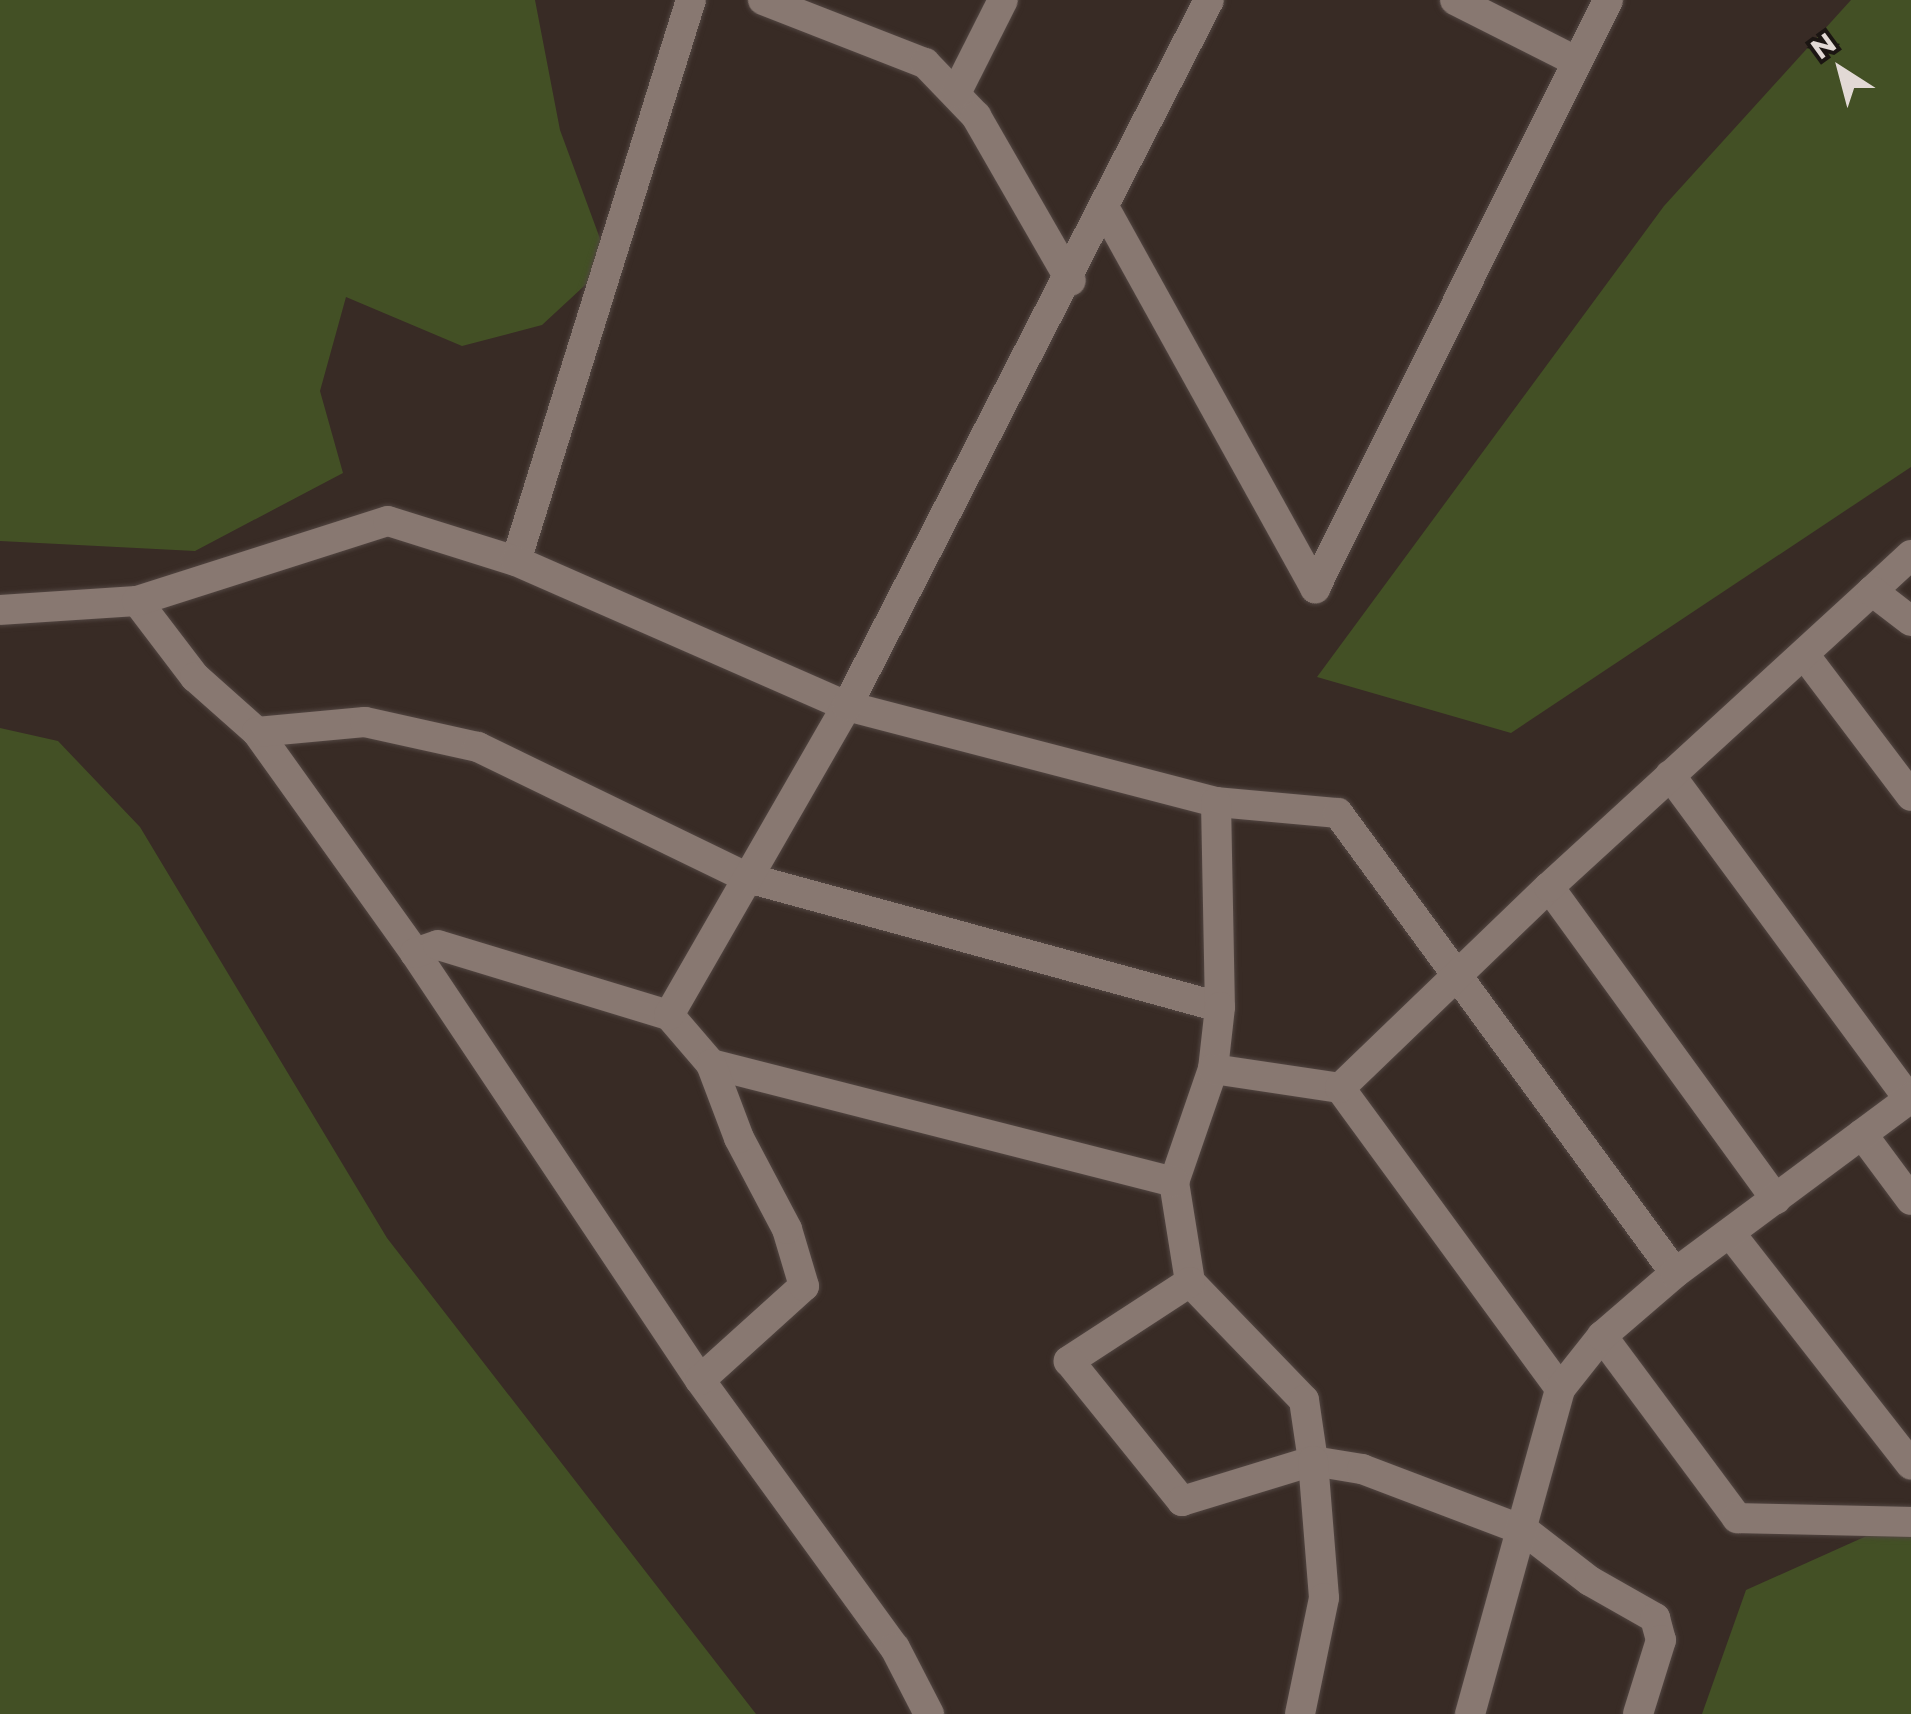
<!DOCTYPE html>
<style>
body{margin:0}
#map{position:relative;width:1911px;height:1714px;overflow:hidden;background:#382b25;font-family:Montserrat,sans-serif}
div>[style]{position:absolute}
.green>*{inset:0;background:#435025}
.roads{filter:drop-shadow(0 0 2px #524642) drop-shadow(0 0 2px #524642)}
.minor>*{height:30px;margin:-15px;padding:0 15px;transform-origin:15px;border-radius:15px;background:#887871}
span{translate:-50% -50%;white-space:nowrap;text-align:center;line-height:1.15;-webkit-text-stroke:8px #1b1512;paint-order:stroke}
.north{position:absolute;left:1791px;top:20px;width:100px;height:100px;-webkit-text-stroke:8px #1b1512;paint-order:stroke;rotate:324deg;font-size:28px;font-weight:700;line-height:40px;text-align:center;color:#e2d9d5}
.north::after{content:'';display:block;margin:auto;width:35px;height:45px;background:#e2d9d5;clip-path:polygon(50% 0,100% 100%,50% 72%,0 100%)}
</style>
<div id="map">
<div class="green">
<div style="clip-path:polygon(0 0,535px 0,560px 130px,609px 263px,542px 325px,462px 346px,346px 297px,320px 391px,343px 473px,195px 551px,0 541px)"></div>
<div style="clip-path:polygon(1851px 0,1911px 0,1911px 467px,1511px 733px,1317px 677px,1664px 206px)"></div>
<div style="clip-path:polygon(0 728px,58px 741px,140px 827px,387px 1238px,756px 1714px,0 1714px)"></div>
<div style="clip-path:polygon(1911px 1516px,1911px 1714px,1702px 1714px,1746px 1590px)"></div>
</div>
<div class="roads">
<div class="minor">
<div style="left:763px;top:0;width:174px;rotate:21.3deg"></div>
<div style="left:925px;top:63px;width:74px;rotate:46.1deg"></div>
<div style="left:976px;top:116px;width:190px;rotate:60.1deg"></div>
<div style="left:1455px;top:0;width:136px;rotate:26.8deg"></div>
<div style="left:956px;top:93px;width:104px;rotate:-63.2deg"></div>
<div style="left:1104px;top:207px;width:436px;rotate:61deg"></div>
<div style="left:1315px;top:588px;width:657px;rotate:-63.51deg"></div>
<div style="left:516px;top:561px;width:588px;rotate:-72.68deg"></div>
<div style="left:1872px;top:591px;width:53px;rotate:-42.7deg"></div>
<div style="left:137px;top:601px;width:96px;rotate:52.7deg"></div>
<div style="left:195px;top:677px;width:83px;rotate:41.6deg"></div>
<div style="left:257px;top:732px;width:272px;rotate:54.4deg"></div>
<div style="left:415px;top:953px;width:513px;rotate:56.28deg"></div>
<div style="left:700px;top:1380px;width:331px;rotate:54deg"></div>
<div style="left:895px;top:1648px;width:74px;rotate:62.7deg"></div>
<div style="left:0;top:610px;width:137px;rotate:-3.8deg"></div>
<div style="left:137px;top:601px;width:263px;rotate:-17.7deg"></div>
<div style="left:388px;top:521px;width:134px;rotate:17.4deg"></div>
<div style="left:516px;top:561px;width:361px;rotate:23.7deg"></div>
<div style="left:847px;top:706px;width:381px;rotate:14.6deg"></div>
<div style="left:1216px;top:802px;width:122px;rotate:5.2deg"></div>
<div style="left:1338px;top:813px;width:570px;rotate:53.77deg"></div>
<div style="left:1806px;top:657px;width:174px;rotate:52.9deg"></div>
<div style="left:257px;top:732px;width:108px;rotate:-5.3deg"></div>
<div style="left:365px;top:722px;width:116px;rotate:12.5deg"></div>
<div style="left:478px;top:747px;width:300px;rotate:25.9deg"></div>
<div style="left:748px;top:878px;width:489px;rotate:15.3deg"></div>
<div style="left:1670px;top:775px;width:403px;rotate:53.6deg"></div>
<div style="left:1216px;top:802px;width:205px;rotate:88.9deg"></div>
<div style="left:1220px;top:1007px;width:62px;rotate:96.4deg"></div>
<div style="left:1213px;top:1069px;width:120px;rotate:109deg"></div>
<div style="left:1174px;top:1182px;width:101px;rotate:80.9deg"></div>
<div style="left:1190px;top:1282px;width:164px;rotate:46deg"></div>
<div style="left:1304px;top:1400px;width:62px;rotate:81.6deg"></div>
<div style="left:1313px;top:1461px;width:50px;rotate:9.3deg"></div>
<div style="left:1362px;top:1469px;width:174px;rotate:20.8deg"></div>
<div style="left:1525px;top:1531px;width:82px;rotate:37.6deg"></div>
<div style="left:1590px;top:1581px;width:75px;rotate:29.6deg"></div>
<div style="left:1655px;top:1618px;width:23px;rotate:75deg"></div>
<div style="left:1661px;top:1640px;width:77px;rotate:107.3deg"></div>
<div style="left:1549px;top:887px;width:386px;rotate:54deg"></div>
<div style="left:415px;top:953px;width:24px;rotate:-19deg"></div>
<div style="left:438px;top:945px;width:241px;rotate:16.9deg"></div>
<div style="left:669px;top:1015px;width:65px;rotate:49.4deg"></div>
<div style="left:711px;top:1064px;width:478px;rotate:14.3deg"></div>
<div style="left:669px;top:1015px;width:357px;rotate:-60.1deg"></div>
<div style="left:847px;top:706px;width:793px;rotate:-62.85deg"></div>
<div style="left:1213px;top:1069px;width:128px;rotate:8.5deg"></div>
<div style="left:1340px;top:1088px;width:373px;rotate:53.8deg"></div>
<div style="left:1340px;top:1088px;width:290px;rotate:-43.9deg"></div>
<div style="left:1549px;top:887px;width:438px;rotate:-42.5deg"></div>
<div style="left:1872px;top:591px;width:49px;rotate:37.6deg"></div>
<div style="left:1862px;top:1134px;width:82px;rotate:53.4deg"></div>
<div style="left:1730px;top:1233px;width:294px;rotate:52deg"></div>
<div style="left:1190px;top:1282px;width:145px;rotate:146.9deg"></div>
<div style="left:1069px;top:1361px;width:180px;rotate:51.1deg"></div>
<div style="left:1182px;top:1501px;width:137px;rotate:-17deg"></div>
<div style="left:1313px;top:1461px;width:137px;rotate:85.4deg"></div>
<div style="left:1324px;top:1598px;width:118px;rotate:101.7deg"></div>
<div style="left:1602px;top:1336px;width:227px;rotate:53.4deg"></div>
<div style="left:1737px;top:1518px;width:174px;rotate:1.3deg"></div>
<div style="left:700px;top:1380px;width:140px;rotate:-42.1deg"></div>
<div style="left:804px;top:1286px;width:59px;rotate:-106.6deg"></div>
<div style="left:787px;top:1229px;width:103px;rotate:-117.8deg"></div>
<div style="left:739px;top:1138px;width:79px;rotate:-110.7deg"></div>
<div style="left:1470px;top:1714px;width:337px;rotate:-74.5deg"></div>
<div style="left:1560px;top:1389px;width:68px;rotate:-51.6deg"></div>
<div style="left:1602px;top:1336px;width:96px;rotate:-40.8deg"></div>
<div style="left:1675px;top:1273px;width:294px;rotate:-36.6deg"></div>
</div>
</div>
<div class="north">N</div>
</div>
